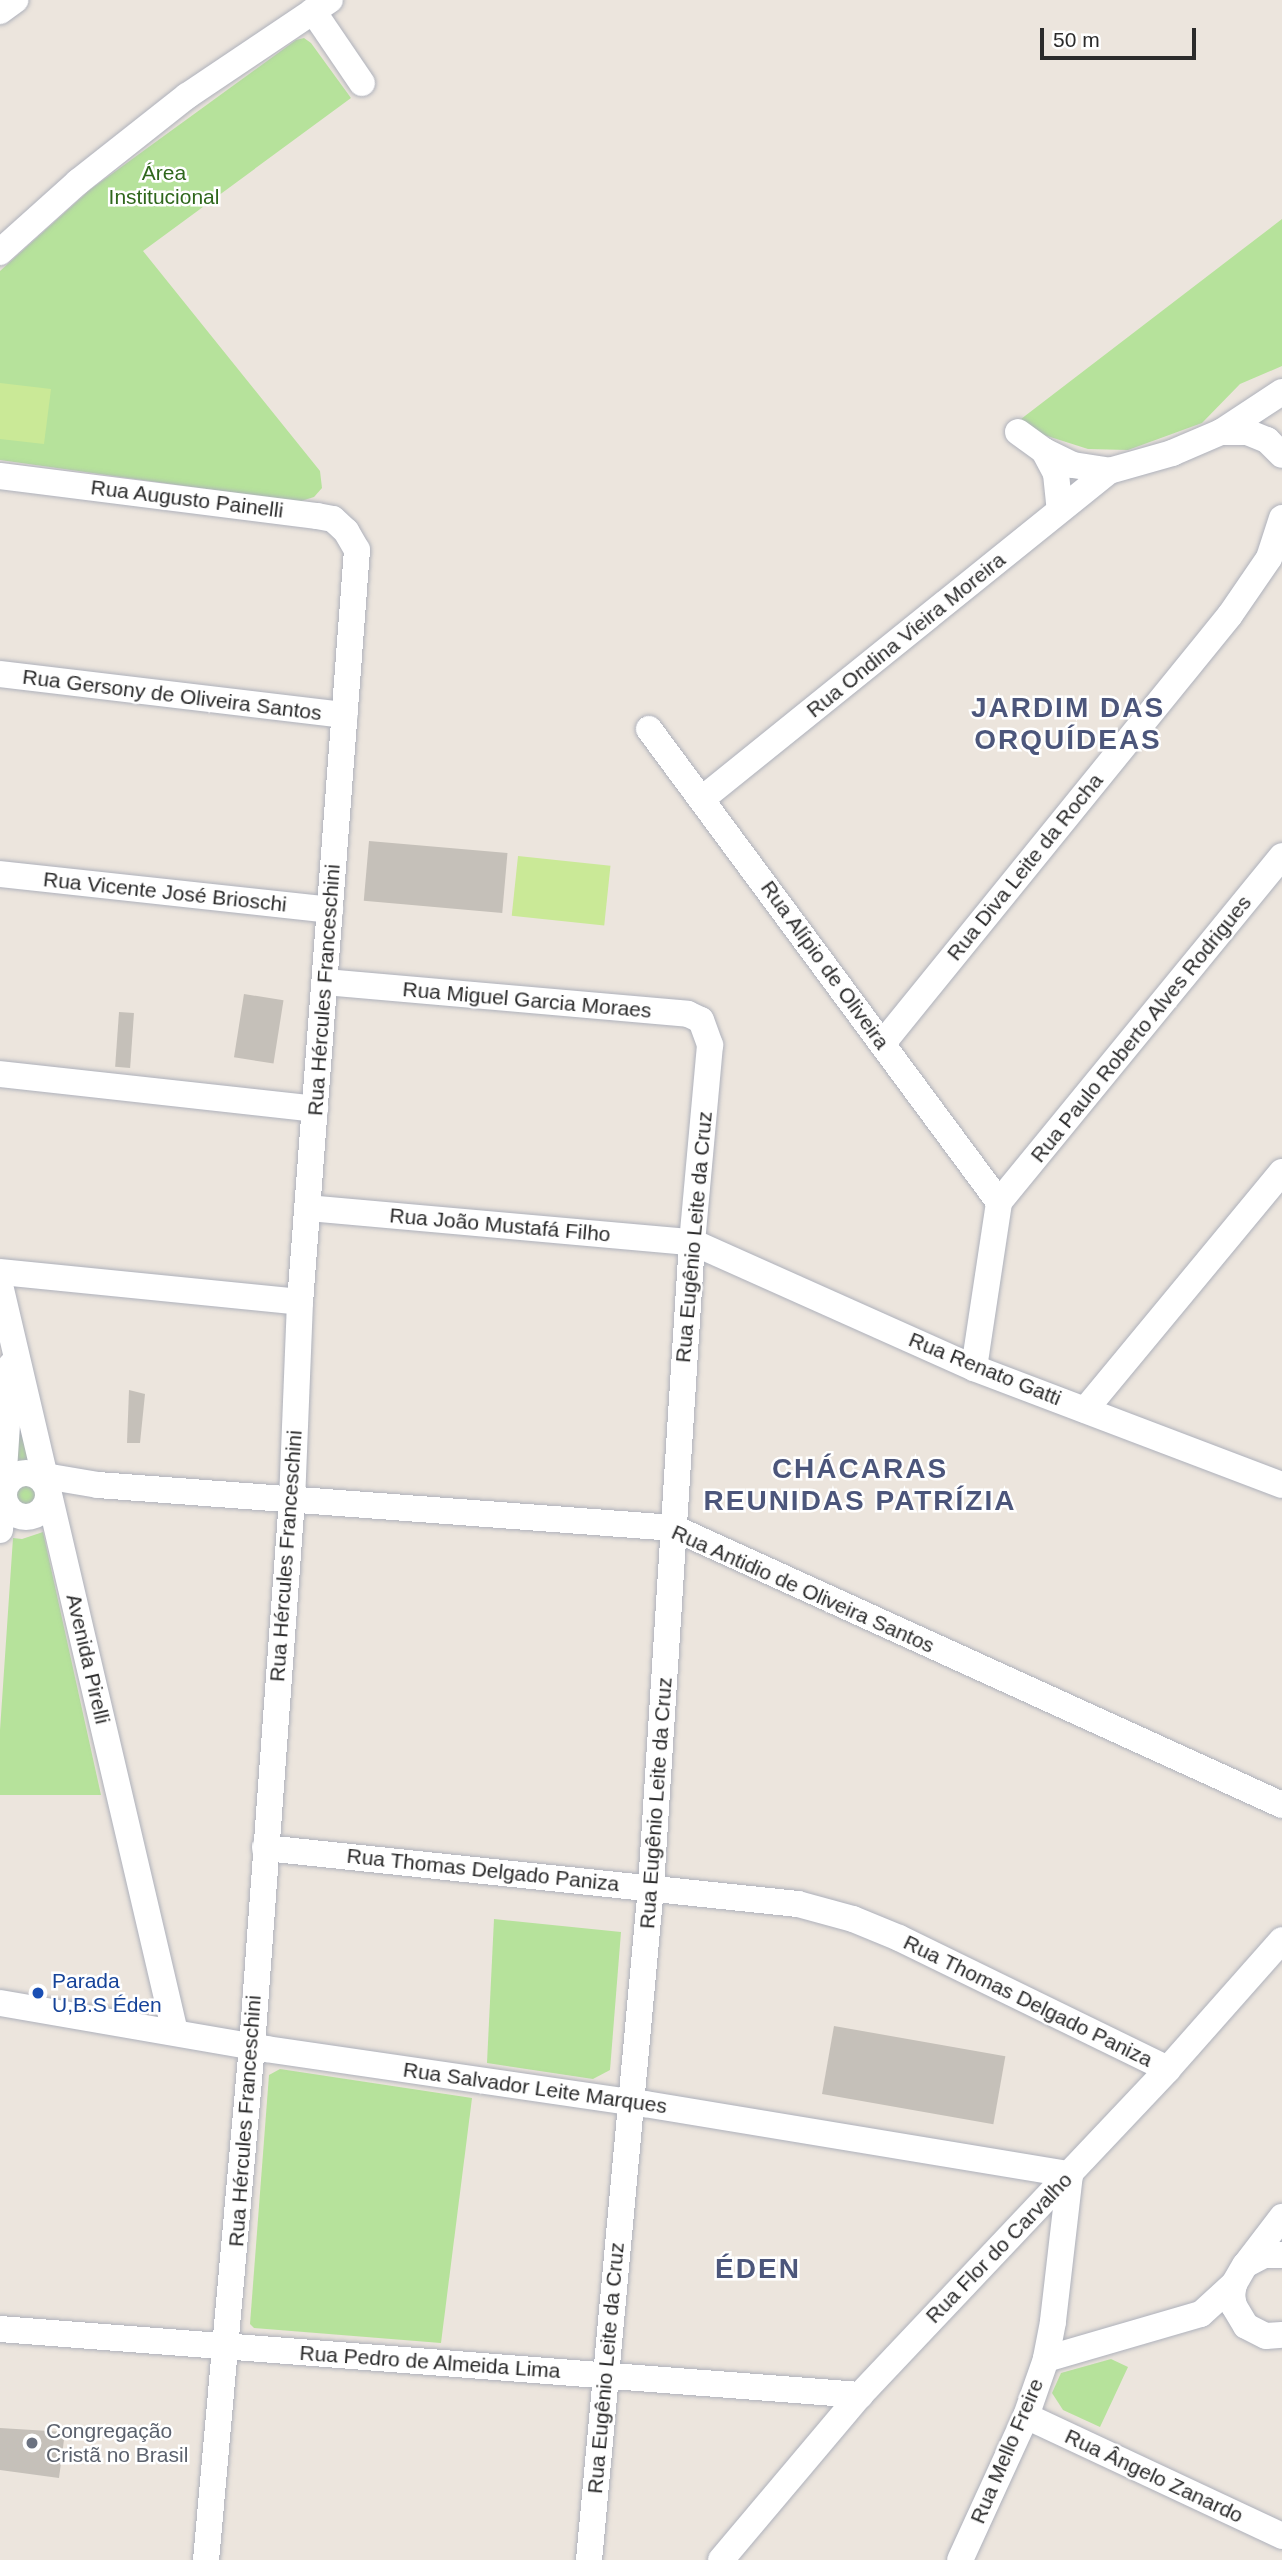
<!DOCTYPE html>
<meta charset="utf-8">
<style>
body{margin:0}
#map{position:relative;width:1282px;height:2560px;overflow:hidden;background:#ece5dd;font-family:Arial,sans-serif}
div>[style]{position:absolute}
.green>*{inset:0;background:#b6e29b}
.round{border-radius:50%}
.pitch>*{inset:0;background:#cae997;transform-origin:0 0}
.building>*{inset:0;background:#c5c0b9;transform-origin:0 0}
.roads{filter:drop-shadow(0 0 2px #aeb1bb) drop-shadow(0 0 2px #aeb1bb)}
.minor>*{height:26px;margin:-13px;padding:0 13px;transform-origin:13px;border-radius:13px;background:#fff}
.minor>.ring{margin:-13px;padding:0;box-sizing:content-box;background:none;border:26px solid #fff;border-radius:50%}
.dots>*{width:19px;height:19px;translate:-50% -50%;box-sizing:border-box;border:4px solid #fff;border-radius:50%}
span{translate:-50% -50%;white-space:nowrap;text-align:center;line-height:1.15;-webkit-text-stroke:5px #fff;paint-order:stroke}
.park-label{font-size:21px;color:#2f671c}
.street-label{font-size:21px;color:#2b2b2b}
.transit-label{font-size:21px;color:#164399}
.left{translate:0 -50%;text-align:left}
.worship-label{font-size:21px;color:#5b616d}
.district-label{font-size:28px;color:#4c567b;font-weight:700;letter-spacing:2px}
.scale{position:absolute;left:1040px;top:28px;width:156px;height:32px;box-sizing:border-box;border:4px solid #2b2b2b;border-top:0;padding-left:9px;font-size:21px;line-height:24px;white-space:nowrap;color:#2b2b2b;-webkit-text-stroke:5px #fff;paint-order:stroke}
</style>
<div id="map">
<div class="green">
<div style="clip-path:polygon(304px 38px,311px 43px,351px 98px,143px 251px,320px 471px,322px 488px,314px 497px,301px 501px,284px 500px,0 460px,0 271px,91px 189px,296px 40px)"></div>
<div style="clip-path:polygon(1282px 219px,1282px 366px,1240px 384px,1202px 423px,1128px 450px,1088px 449px,1044px 435px,1021px 419px)"></div>
<div style="clip-path:polygon(20px 1382px,29px 1464px,15px 1467px)"></div>
<div class="round" style="left:10px;top:1480px;width:30px;height:30px"></div>
<div style="clip-path:polygon(43px 1532px,101px 1795px,0 1795px,0 1730px,13px 1538px,22px 1539px)"></div>
<div style="clip-path:polygon(494px 1919px,621px 1932px,610px 2070px,593px 2079px,487px 2063px)"></div>
<div style="clip-path:polygon(280px 2069px,472px 2098px,441px 2343px,254px 2328px,250px 2324px,269px 2075px)"></div>
<div style="clip-path:polygon(1111px 2359px,1128px 2367px,1100px 2427px,1063px 2410px,1052px 2393px,1061px 2373px)"></div>
</div>
<div class="pitch">
<div style="clip-path:polygon(0 383px,51px 389px,44px 444px,0 439px)"></div>
<div style="left:518px;top:856px;width:93px;height:60px;rotate:6deg"></div>
</div>
<div class="building">
<div style="left:369px;top:841px;width:139px;height:60px;rotate:5deg"></div>
<div style="left:244px;top:994px;width:40px;height:64px;rotate:9deg"></div>
<div style="left:119px;top:1012px;width:15px;height:55px;rotate:4deg"></div>
<div style="clip-path:polygon(129px 1390px,145px 1394px,140px 1443px,127px 1443px)"></div>
<div style="left:834px;top:2026px;width:174px;height:69px;rotate:10deg"></div>
<div style="clip-path:polygon(0 2428px,65px 2432px,59px 2478px,0 2470px)"></div>
</div>
<div class="roads">
<div class="minor">
<div style="left:0;top:11px;width:19px;rotate:-36deg"></div>
<div style="left:313px;top:11px;width:87px;rotate:55.8deg"></div>
<div style="left:0;top:252px;width:105px;rotate:-41.9deg"></div>
<div style="left:78px;top:182px;width:139px;rotate:-38.3deg"></div>
<div style="left:187px;top:96px;width:172px;rotate:-33.9deg"></div>
<div style="left:1018px;top:432px;width:32px;rotate:36deg"></div>
<div style="left:1044px;top:451px;width:32px;rotate:26deg"></div>
<div style="left:1073px;top:465px;width:36px;rotate:9deg"></div>
<div style="left:1109px;top:471px;width:66px;rotate:-15.9deg"></div>
<div style="left:1172px;top:453px;width:53px;rotate:-23.2deg"></div>
<div style="left:1221px;top:432px;width:73px;rotate:-33.3deg"></div>
<div style="left:1221px;top:432px;width:26px"></div>
<div style="left:1247px;top:432px;width:22px;rotate:22deg"></div>
<div style="left:1267px;top:440px;width:21px;rotate:45deg"></div>
<div style="left:1044px;top:451px;width:26px;rotate:62deg"></div>
<div style="left:1056px;top:474px;width:36px;rotate:84deg"></div>
<div style="left:0;top:476px;width:320px;rotate:7.2deg"></div>
<div style="left:317px;top:516px;width:16px;rotate:11deg"></div>
<div style="left:333px;top:519px;width:18px;rotate:43deg"></div>
<div style="left:346px;top:531px;width:22px;rotate:60deg"></div>
<div style="left:357px;top:550px;width:754px;rotate:94.33deg"></div>
<div style="left:300px;top:1302px;width:197px;rotate:92.3deg"></div>
<div style="left:292px;top:1499px;width:548px;rotate:94.18deg"></div>
<div style="left:252px;top:2046px;width:516px;rotate:95.11deg"></div>
<div style="left:0;top:674px;width:347px;rotate:6.8deg"></div>
<div style="left:649px;top:729px;width:588px;rotate:53.5deg"></div>
<div style="left:702px;top:799px;width:523px;rotate:-38.87deg"></div>
<div style="left:0;top:874px;width:332px;rotate:6.2deg"></div>
<div style="left:325px;top:982px;width:364px;rotate:5deg"></div>
<div style="left:688px;top:1014px;width:14px;rotate:25deg"></div>
<div style="left:701px;top:1020px;width:27px;rotate:70deg"></div>
<div style="left:710px;top:1045px;width:198px;rotate:95.2deg"></div>
<div style="left:692px;top:1242px;width:646px;rotate:93.64deg"></div>
<div style="left:651px;top:1887px;width:676px;rotate:95.26deg"></div>
<div style="left:883px;top:1043px;width:551px;rotate:-50.97deg"></div>
<div style="left:1230px;top:615px;width:69px;rotate:-55.6deg"></div>
<div style="left:1269px;top:558px;width:42px;rotate:-72deg"></div>
<div style="left:0;top:1074px;width:317px;rotate:6.3deg"></div>
<div style="left:999px;top:1202px;width:447px;rotate:-50.7deg"></div>
<div style="left:308px;top:1208px;width:386px;rotate:5.1deg"></div>
<div style="left:692px;top:1242px;width:309px;rotate:24.1deg"></div>
<div style="left:974px;top:1368px;width:329px;rotate:20.8deg"></div>
<div style="left:0;top:1272px;width:301px;rotate:5.7deg"></div>
<div style="left:0;top:1285px;width:767px;rotate:76.82deg"></div>
<div style="left:974px;top:1368px;width:168px;rotate:-81.4deg"></div>
<div style="left:1085px;top:1410px;width:309px;rotate:-50.4deg"></div>
<div class="ring" style="left:4px;top:1473px;width:18px;height:18px"></div>
<div style="left:33px;top:1474px;width:66px;rotate:9.6deg"></div>
<div style="left:98px;top:1485px;width:578px;rotate:4.27deg"></div>
<div style="left:674px;top:1528px;width:668px;rotate:24.49deg"></div>
<div style="left:0;top:1530px;width:165px;rotate:-86.2deg"></div>
<div style="left:265px;top:1848px;width:536px;rotate:6deg"></div>
<div style="left:798px;top:1904px;width:57px;rotate:15.3deg"></div>
<div style="left:853px;top:1919px;width:50px;rotate:22.4deg"></div>
<div style="left:899px;top:1938px;width:299px;rotate:26deg"></div>
<div style="left:0;top:2003px;width:270px;rotate:9.8deg"></div>
<div style="left:266px;top:2049px;width:383px;rotate:8.3deg"></div>
<div style="left:645px;top:2104px;width:431px;rotate:9.4deg"></div>
<div style="left:1070px;top:2174px;width:149px;rotate:96.6deg"></div>
<div style="left:1053px;top:2322px;width:38px;rotate:101deg"></div>
<div style="left:1046px;top:2359px;width:60px;rotate:109.3deg"></div>
<div style="left:1026px;top:2416px;width:158px;rotate:114.6deg"></div>
<div style="left:1282px;top:2255px;width:18px;rotate:180deg"></div>
<div style="left:1264px;top:2255px;width:21px;rotate:152deg"></div>
<div style="left:1245px;top:2265px;width:22px;rotate:120deg"></div>
<div style="left:1234px;top:2284px;width:11px;rotate:100deg"></div>
<div style="left:1232px;top:2295px;width:11px;rotate:80deg"></div>
<div style="left:1234px;top:2306px;width:23px;rotate:59deg"></div>
<div style="left:1246px;top:2326px;width:22px;rotate:27deg"></div>
<div style="left:1266px;top:2336px;width:16px;rotate:-4deg"></div>
<div style="left:1247px;top:2263px;width:58px;rotate:-52.7deg"></div>
<div style="left:0;top:2329px;width:863px;rotate:4.39deg"></div>
<div style="left:1046px;top:2359px;width:161px;rotate:-16.2deg"></div>
<div style="left:1201px;top:2314px;width:45px;rotate:-42.3deg"></div>
<div style="left:1026px;top:2416px;width:283px;rotate:25.1deg"></div>
<div style="left:721px;top:2560px;width:216px;rotate:-49.9deg"></div>
<div style="left:860px;top:2395px;width:448px;rotate:-46.6deg"></div>
<div style="left:1168px;top:2069px;width:172px;rotate:-48.5deg"></div>
</div>
</div>
<div class="dots">
<div style="left:38px;top:1993px;background:#1a4fb4"></div>
<div style="left:32px;top:2443px;background:#6b7280"></div>
</div>
<div class="park-label">
<span style="left:164px;top:185px">Área<br>Institucional</span>
</div>
<div class="street-label">
<span style="left:187px;top:499px;rotate:7deg">Rua Augusto Painelli</span>
<span style="left:906px;top:635px;rotate:-39deg">Rua Ondina Vieira Moreira</span>
<span style="left:172px;top:695px;rotate:7deg">Rua Gersony de Oliveira Santos</span>
<span style="left:1025px;top:867px;rotate:-51deg">Rua Diva Leite da Rocha</span>
<span style="left:165px;top:892px;rotate:6deg">Rua Vicente José Brioschi</span>
<span style="left:825px;top:965px;rotate:54deg">Rua Alípio de Oliveira</span>
<span style="left:324px;top:990px;rotate:-86deg">Rua Hércules Franceschini</span>
<span style="left:527px;top:1000px;rotate:5deg">Rua Miguel Garcia Moraes</span>
<span style="left:1141px;top:1029px;rotate:-51deg">Rua Paulo Roberto Alves Rodrigues</span>
<span style="left:500px;top:1225px;rotate:5deg">Rua João Mustafá Filho</span>
<span style="left:694px;top:1237px;rotate:-85deg">Rua Eugênio Leite da Cruz</span>
<span style="left:985px;top:1369px;rotate:22deg">Rua Renato Gatti</span>
<span style="left:286px;top:1556px;rotate:-86deg">Rua Hércules Franceschini</span>
<span style="left:803px;top:1589px;rotate:24deg">Rua Antidio de Oliveira Santos</span>
<span style="left:88px;top:1659px;rotate:77deg">Avenida Pirelli</span>
<span style="left:656px;top:1803px;rotate:-86deg">Rua Eugênio Leite da Cruz</span>
<span style="left:483px;top:1870px;rotate:6deg">Rua Thomas Delgado Paniza</span>
<span style="left:1028px;top:2001px;rotate:26deg">Rua Thomas Delgado Paniza</span>
<span style="left:535px;top:2088px;rotate:8deg">Rua Salvador Leite Marques</span>
<span style="left:245px;top:2121px;rotate:-86deg">Rua Hércules Franceschini</span>
<span style="left:999px;top:2248px;rotate:-46deg">Rua Flor do Carvalho</span>
<span style="left:430px;top:2362px;rotate:4deg">Rua Pedro de Almeida Lima</span>
<span style="left:606px;top:2368px;rotate:-85deg">Rua Eugênio Leite da Cruz</span>
<span style="left:1007px;top:2451px;rotate:-67deg">Rua Mello Freire</span>
<span style="left:1154px;top:2476px;rotate:25deg">Rua Ângelo Zanardo</span>
</div>
<div class="transit-label">
<span class="left" style="left:52px;top:1993px">Parada<br>U,B.S Éden</span>
</div>
<div class="worship-label">
<span class="left" style="left:46px;top:2443px">Congregação<br>Cristã no Brasil</span>
</div>
<div class="district-label">
<span style="left:1068px;top:724px">JARDIM DAS<br>ORQUÍDEAS</span>
<span style="left:860px;top:1485px">CHÁCARAS<br>REUNIDAS PATRÍZIA</span>
<span style="left:758px;top:2269px">ÉDEN</span>
</div>
<div class="scale">50 m</div>
</div>
